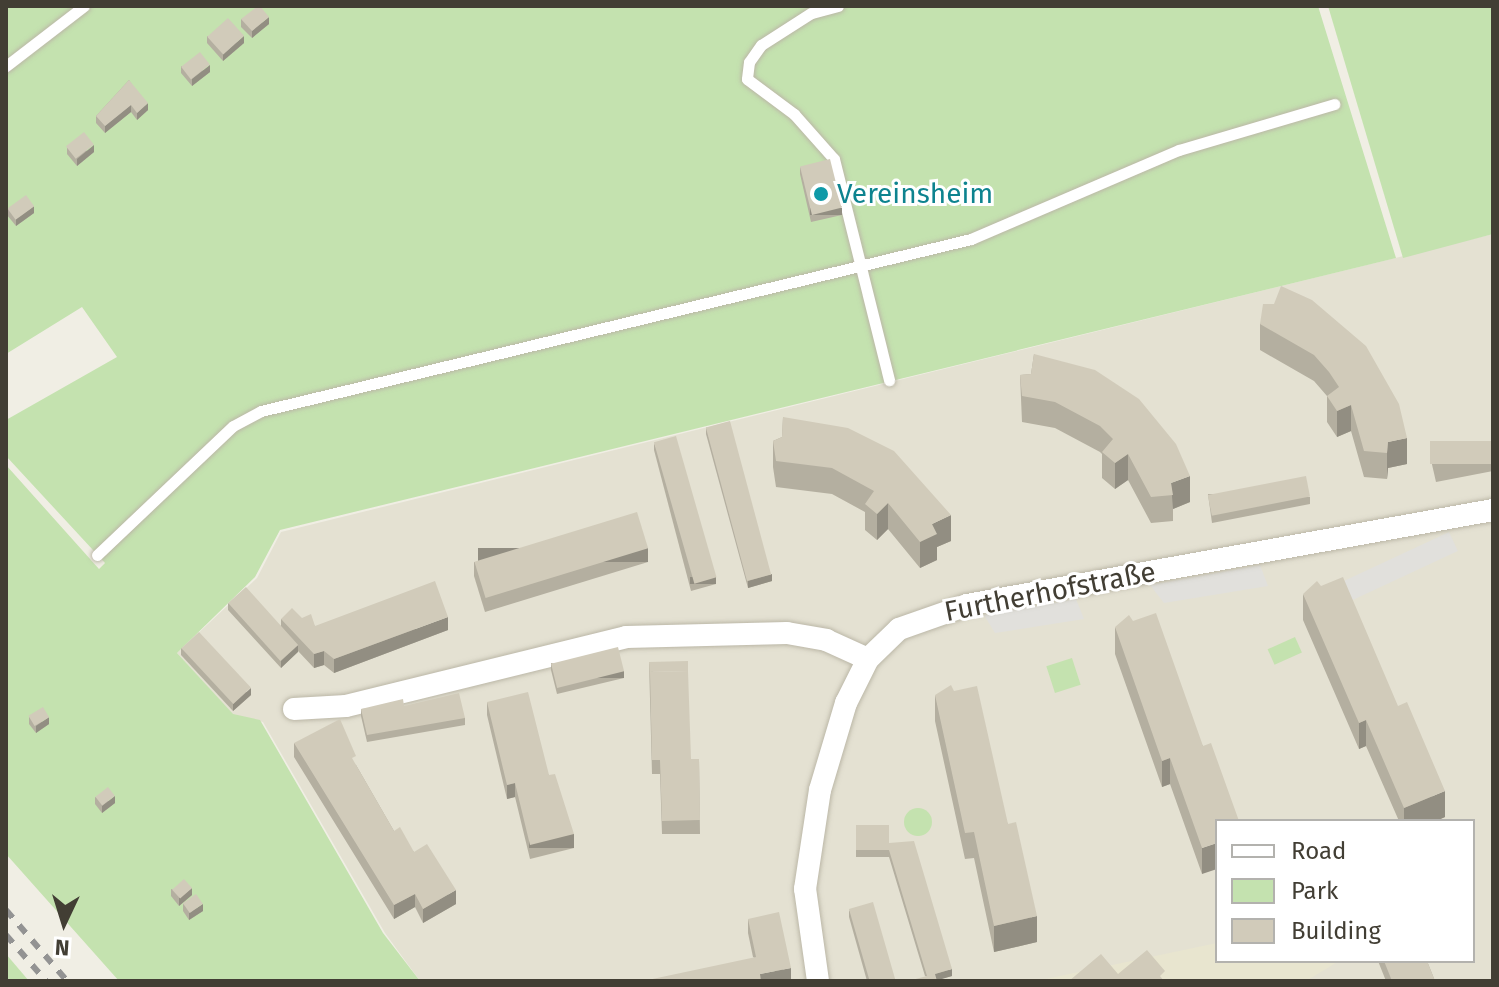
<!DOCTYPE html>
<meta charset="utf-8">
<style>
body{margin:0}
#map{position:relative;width:1499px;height:987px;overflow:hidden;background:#f0eee4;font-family:"Fira Sans",sans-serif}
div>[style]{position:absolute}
.residential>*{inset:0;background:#e4e1d2}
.education>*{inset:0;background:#e8e5cf}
.green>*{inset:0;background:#c4e2af;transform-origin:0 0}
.round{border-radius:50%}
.parking>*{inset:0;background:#e1e0dc;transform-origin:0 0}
.roads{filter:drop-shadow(0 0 2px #bbb7a7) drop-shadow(0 0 2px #bbb7a7)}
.service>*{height:11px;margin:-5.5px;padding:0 5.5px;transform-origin:5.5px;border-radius:5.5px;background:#fff}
.minor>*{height:22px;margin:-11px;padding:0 11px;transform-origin:11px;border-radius:11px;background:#fff}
.rail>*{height:6px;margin-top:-3px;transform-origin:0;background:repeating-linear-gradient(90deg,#939393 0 10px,transparent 0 20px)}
.wall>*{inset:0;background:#b4afa0}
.shaded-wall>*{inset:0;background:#928e82;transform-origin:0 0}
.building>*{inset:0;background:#d1cbba;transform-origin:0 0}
.dots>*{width:22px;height:22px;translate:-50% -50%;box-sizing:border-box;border:4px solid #fff;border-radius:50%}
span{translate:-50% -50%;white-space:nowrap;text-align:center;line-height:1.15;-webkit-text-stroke:6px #fff;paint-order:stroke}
.culture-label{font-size:28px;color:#0d838f}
.left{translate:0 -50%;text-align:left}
.street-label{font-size:28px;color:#423e34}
.frame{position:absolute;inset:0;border:8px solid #423e34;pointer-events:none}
.legend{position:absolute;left:1215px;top:819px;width:260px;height:144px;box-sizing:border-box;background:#fff;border:2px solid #b3b2ae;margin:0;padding:10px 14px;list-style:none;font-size:24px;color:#423e34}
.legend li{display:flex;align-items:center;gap:16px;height:40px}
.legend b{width:40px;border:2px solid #b3b2ae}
.north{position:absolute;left:24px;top:883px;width:80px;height:80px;-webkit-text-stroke:6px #fff;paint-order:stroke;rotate:184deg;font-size:22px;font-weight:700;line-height:32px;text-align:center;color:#423e34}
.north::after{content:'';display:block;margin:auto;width:28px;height:36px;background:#423e34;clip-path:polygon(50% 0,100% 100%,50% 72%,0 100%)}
</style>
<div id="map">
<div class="residential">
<div style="clip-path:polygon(evenodd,1493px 234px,1493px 981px,420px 981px,385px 933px,263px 722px,233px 715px,177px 653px,257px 578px,281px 532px,1493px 234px,1217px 821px,1473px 821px,1473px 961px,1217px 961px,1217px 821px)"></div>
</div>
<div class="education">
<div style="clip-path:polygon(1217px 943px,1217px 961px,1339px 961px,1306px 981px,1036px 981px)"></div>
</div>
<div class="green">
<div style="clip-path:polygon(6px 6px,1318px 6px,1396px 258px,280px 530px,255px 577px,177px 653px,233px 714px,260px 720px,383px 933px,420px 981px,119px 981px,6px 854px,6px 465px,99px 569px,105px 563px,6px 456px,6px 420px,117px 357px,82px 307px,6px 354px)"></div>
<div style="clip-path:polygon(1328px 6px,1493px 6px,1493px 234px,1403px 258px)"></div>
<div style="left:1295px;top:637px;width:17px;height:30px;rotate:66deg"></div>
<div style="left:1072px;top:658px;width:28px;height:27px;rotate:72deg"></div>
<div class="round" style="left:904px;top:808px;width:28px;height:28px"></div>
<div style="clip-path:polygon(6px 954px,29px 981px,6px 981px)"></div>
</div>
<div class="parking">
<div style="left:1449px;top:532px;width:21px;height:119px;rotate:65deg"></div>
<div style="clip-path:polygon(1260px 565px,1268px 586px,1164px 603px,1150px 585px)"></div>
<div style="clip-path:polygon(1076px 599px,1084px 619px,995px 633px,984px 615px)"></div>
</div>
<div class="roads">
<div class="service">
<div style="left:838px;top:6px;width:28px;rotate:165deg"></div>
<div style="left:811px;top:13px;width:59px;rotate:147.4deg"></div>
<div style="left:761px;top:45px;width:21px;rotate:125deg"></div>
<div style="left:749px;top:62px;width:17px;rotate:97deg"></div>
<div style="left:747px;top:79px;width:59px;rotate:36.7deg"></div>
<div style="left:794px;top:114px;width:60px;rotate:48.4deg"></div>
<div style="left:834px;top:159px;width:228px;rotate:76deg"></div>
<div style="left:6px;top:66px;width:98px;rotate:-37.6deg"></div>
<div style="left:97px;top:555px;width:187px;rotate:-43.5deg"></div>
<div style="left:233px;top:426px;width:32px;rotate:-28deg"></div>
<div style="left:261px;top:411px;width:731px;rotate:-13.62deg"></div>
<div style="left:971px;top:239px;width:226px;rotate:-23.2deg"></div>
<div style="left:1179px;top:150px;width:162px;rotate:-16.5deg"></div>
</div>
<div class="minor">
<div style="left:294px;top:709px;width:52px;rotate:-3.3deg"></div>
<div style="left:346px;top:706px;width:288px;rotate:-13.8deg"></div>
<div style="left:626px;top:637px;width:161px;rotate:-1.4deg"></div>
<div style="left:787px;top:633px;width:40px;rotate:10deg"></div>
<div style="left:826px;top:640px;width:46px;rotate:24.3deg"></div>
<div style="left:818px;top:981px;width:93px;rotate:-98deg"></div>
<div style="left:805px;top:889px;width:100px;rotate:-81.4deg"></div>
<div style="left:820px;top:790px;width:91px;rotate:-73.4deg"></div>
<div style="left:846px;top:703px;width:49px;rotate:-63.4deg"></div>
<div style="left:868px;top:659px;width:43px;rotate:-44.1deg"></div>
<div style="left:899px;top:629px;width:72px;rotate:-19.4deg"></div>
<div style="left:967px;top:605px;width:535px;rotate:-10.24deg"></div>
</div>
</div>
<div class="rail">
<div style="left:6px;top:910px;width:94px;rotate:49.3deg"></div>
<div style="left:6px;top:935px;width:61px;rotate:49deg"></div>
</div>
<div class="wall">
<div style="clip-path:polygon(241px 19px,269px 24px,252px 38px,241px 27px)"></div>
<div style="clip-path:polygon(207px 36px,244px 43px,223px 61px,207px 43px)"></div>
<div style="clip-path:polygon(181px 66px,210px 72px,192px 86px,181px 73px)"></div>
<div style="clip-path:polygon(129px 80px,148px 110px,137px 120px,131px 112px,105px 133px,96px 123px,96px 116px)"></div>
<div style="clip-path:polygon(67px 147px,94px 152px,77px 166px,67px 154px)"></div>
<div style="clip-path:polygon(800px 167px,842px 215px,811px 222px,800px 174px)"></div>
<div style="clip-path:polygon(7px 208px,34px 213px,16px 226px,7px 215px)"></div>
<div style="clip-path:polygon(1274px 304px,1407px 464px,1388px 468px,1387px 479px,1364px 477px,1351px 431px,1337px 437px,1327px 422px,1327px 396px,1314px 381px,1260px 350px,1260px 324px)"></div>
<div style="clip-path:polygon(1034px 354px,1190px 502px,1173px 509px,1173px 521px,1151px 523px,1128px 480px,1115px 489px,1102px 478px,1102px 454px,1100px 452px,1055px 428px,1022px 422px,1020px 375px,1031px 374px)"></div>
<div style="clip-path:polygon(783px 417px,951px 541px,937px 547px,937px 560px,920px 568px,888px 529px,877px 540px,865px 530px,865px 512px,832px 494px,776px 487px,773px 467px,773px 441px,782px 437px)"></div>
<div style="clip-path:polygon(706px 427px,772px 581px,748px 588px,706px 434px)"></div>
<div style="clip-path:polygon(1493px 441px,1493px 471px,1436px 482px,1431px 460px,1431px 453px)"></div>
<div style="clip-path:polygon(654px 443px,716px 584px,691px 591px,654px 450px)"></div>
<div style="clip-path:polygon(1208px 494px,1310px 497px,1310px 504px,1212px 523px)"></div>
<div style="clip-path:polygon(474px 562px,648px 562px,485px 612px,474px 576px)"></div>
<div style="clip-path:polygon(1303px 594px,1445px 817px,1436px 821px,1399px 821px,1366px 746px,1359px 749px,1303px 620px)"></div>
<div style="clip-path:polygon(228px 603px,281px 626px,281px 619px,302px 618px,315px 626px,448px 630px,334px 673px,324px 665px,314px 668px,298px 651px,281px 668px,228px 610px)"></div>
<div style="clip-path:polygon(1115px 627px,1203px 746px,1202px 874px,1170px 784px,1162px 787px,1115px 654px)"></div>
<div style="clip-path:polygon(181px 648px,251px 695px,233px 711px,181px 655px)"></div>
<div style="clip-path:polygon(649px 662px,691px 759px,699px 759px,700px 834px,662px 834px,660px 774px,652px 774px)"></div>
<div style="clip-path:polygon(551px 663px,624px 678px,557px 694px,551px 670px)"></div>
<div style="clip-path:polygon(935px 695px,1008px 824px,1037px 942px,994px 952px,974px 858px,965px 859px,935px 721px)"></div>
<div style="clip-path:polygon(487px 702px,549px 775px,574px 848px,530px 859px,515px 797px,507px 799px,487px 715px)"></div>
<div style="clip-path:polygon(404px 706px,465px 718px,465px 725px,367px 742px,361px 716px,361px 709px)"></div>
<div style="clip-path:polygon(29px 717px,49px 724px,36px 733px,29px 724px)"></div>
<div style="clip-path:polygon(294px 743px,356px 765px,394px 831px,414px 852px,456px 904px,423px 923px,415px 907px,394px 919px,294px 757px)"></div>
<div style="clip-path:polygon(95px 797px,115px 803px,102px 813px,95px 804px)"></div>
<div style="clip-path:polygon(856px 825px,889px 843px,952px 976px,936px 980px,925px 976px,889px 857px,856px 857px)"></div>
<div style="clip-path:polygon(171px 889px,192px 895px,179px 906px,171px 896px)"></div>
<div style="clip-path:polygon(183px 904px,203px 911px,189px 920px,183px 911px)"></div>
<div style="clip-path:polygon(849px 910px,896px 981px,867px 981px,849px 917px)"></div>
<div style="clip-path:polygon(748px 919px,791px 981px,753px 957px,748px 933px)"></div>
<div style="clip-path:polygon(1378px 961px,1427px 961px,1435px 981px,1386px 981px)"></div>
</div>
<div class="shaded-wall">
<div style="clip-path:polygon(269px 17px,269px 24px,252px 38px,252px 31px)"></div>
<div style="clip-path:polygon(244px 36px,244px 43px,223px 61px,223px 54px)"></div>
<div style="clip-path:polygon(210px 65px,210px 72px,192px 86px,192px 79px)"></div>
<div style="clip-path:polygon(148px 103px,148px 110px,137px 120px,137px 113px)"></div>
<div style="clip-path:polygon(131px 105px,131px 112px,105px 133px,105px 126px)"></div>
<div style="clip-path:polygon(94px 145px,94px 152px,77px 166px,77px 159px)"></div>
<div style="clip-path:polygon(34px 206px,34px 213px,16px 226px,16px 219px)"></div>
<div style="left:842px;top:208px;width:7px;height:32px;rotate:90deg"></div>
<div style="clip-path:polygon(1351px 405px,1351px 431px,1337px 437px,1337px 411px)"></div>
<div style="clip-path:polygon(1407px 438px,1407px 464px,1388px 468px,1387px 479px,1387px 453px,1388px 442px)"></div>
<div style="clip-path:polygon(1128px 454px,1128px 480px,1115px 489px,1115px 463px)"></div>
<div style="clip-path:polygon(1190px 476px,1190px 502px,1173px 509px,1171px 483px)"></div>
<div style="clip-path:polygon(888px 503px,888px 529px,877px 540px,877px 514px)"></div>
<div style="clip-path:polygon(951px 515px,951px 541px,937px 547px,937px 560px,920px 568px,920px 542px,932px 524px)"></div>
<div style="left:648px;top:548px;width:14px;height:170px;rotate:90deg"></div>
<div style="clip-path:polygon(772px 574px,772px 581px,748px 588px,748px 581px)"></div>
<div style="left:716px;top:577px;width:7px;height:26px;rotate:90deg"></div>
<div style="clip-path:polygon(448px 617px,448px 630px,334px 673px,334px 659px)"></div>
<div style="clip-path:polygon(298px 645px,298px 652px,281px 668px,281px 661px)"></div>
<div style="clip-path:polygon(324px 651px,324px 665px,314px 668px,314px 654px)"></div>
<div style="left:624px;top:671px;width:7px;height:69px;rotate:90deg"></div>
<div style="clip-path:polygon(251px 688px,251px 695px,233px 711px,233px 704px)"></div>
<div style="clip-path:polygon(49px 717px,49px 724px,36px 733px,36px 726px)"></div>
<div style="clip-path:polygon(1366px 720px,1366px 746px,1359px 749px,1359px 723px)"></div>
<div style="clip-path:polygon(1170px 758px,1170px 784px,1162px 787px,1162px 761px)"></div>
<div style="clip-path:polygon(515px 783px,515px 797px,507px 799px,507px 785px)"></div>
<div style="clip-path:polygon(1445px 791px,1445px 817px,1436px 821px,1404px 821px,1404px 808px)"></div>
<div style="clip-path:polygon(115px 796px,115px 803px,102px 813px,102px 806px)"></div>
<div style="left:574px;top:834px;width:14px;height:45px;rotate:90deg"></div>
<div style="clip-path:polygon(1217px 843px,1217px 869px,1202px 874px,1202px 848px)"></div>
<div style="clip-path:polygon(192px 888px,192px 895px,179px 906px,179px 898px)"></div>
<div style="clip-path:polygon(456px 890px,456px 904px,423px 923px,423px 909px)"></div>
<div style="clip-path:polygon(415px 894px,415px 907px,394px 919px,394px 905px)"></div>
<div style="clip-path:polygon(203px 904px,203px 911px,189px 920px,189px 913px)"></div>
<div style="clip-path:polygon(1037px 916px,1037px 942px,994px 952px,994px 926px)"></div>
<div style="clip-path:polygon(791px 968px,791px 981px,760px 981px,760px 974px)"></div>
<div style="clip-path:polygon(952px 969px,952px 976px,935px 981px,935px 974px)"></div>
</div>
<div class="building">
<div style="clip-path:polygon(258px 6px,260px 6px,269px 17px,252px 31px,241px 19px)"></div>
<div style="left:228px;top:18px;width:24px;height:28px;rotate:48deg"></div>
<div style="left:200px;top:52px;width:16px;height:24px;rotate:52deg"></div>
<div style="clip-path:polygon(129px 80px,148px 103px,137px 113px,131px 105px,105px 126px,96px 116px)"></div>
<div style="left:84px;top:132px;width:16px;height:23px;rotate:52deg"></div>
<div style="left:830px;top:159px;width:50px;height:31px;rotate:76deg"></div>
<div style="left:26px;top:195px;width:14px;height:23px;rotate:54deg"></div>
<div style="clip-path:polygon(1281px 286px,1312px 300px,1366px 346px,1399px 404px,1407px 438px,1388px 442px,1387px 453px,1364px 451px,1351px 405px,1337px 411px,1327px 396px,1339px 387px,1329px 372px,1314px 355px,1260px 324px,1263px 304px,1274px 304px)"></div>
<div style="clip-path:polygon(1034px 354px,1095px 370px,1139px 399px,1176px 444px,1190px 476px,1171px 483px,1173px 495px,1151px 497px,1128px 454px,1115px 463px,1102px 452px,1113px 439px,1100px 426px,1055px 402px,1022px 396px,1020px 375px,1031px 374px)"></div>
<div style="clip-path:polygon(783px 417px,848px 428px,894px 451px,951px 515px,932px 524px,937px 534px,920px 542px,888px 503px,877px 514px,865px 504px,874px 491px,832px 468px,776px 461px,773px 441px,782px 437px)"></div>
<div style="left:730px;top:421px;width:159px;height:25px;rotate:75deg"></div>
<div style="left:676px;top:436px;width:147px;height:23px;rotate:74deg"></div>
<div style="left:1493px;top:441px;width:23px;height:63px;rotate:90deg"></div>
<div style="left:1306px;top:476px;width:21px;height:100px;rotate:79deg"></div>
<div style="left:637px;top:512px;width:38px;height:170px;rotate:73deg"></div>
<div style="clip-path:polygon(1343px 577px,1398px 706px,1407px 702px,1445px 791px,1404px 808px,1366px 720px,1359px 723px,1303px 594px,1317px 581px,1321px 586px)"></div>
<div style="clip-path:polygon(435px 581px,448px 617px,334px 659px,324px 651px,314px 654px,281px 619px,292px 608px,302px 618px,311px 614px,315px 626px)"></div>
<div style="left:246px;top:587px;width:78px;height:24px;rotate:48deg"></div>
<div style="clip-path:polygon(1156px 613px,1203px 746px,1211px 743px,1239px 821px,1217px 821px,1217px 843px,1202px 848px,1170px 758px,1162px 761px,1115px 627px,1129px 615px,1133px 621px)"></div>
<div style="left:199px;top:632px;width:76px;height:24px;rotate:47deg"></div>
<div style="left:618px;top:647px;width:25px;height:69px;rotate:76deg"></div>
<div style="clip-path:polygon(688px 661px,688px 671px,650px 672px,650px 679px,649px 662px)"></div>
<div style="clip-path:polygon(688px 671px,691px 759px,699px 759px,700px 820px,662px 821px,660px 760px,652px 760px,650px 672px)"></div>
<div style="clip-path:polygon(951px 685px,954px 691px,977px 686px,1008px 824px,1016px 822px,1037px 916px,994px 926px,974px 832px,965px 833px,935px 695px)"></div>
<div style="clip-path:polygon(528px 692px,549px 775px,555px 774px,574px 834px,530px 845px,515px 783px,507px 785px,487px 702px)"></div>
<div style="clip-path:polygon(459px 693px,465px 718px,367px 735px,361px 709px,403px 699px,404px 706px)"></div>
<div style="left:43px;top:707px;width:12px;height:17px;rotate:59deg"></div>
<div style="clip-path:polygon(340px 719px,356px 756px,352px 758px,394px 831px,400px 827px,414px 852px,427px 844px,456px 890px,423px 909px,415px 894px,394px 905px,294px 743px)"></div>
<div style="left:108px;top:787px;width:11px;height:16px;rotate:52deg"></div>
<div style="clip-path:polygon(856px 825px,889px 825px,889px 843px,914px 841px,952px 969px,935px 974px,937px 981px,908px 981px,927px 976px,889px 850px,856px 850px)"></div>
<div style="left:184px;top:879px;width:12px;height:16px;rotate:48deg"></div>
<div style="left:196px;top:894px;width:12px;height:16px;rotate:55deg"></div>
<div style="left:873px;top:902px;width:82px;height:25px;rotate:74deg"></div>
<div style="clip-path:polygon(779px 912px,791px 968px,760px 974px,761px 981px,643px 981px,756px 957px,748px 919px)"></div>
<div style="clip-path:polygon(1147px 950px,1165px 971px,1160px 976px,1164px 981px,1069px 981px,1101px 954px,1118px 974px)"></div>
<div style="clip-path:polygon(1384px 961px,1427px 961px,1435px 981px,1392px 981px)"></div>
</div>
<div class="dots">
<div style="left:821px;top:194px;background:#0f9aa8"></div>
</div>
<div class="culture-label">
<span class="left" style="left:837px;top:194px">Vereinsheim</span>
</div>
<div class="street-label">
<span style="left:1050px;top:592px;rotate:-11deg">Furtherhofstraße</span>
</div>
<div class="frame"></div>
<ul class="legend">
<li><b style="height:10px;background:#fff"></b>Road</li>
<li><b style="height:22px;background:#c4e2af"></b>Park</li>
<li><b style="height:22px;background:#d1cbba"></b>Building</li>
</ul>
<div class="north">N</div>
</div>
